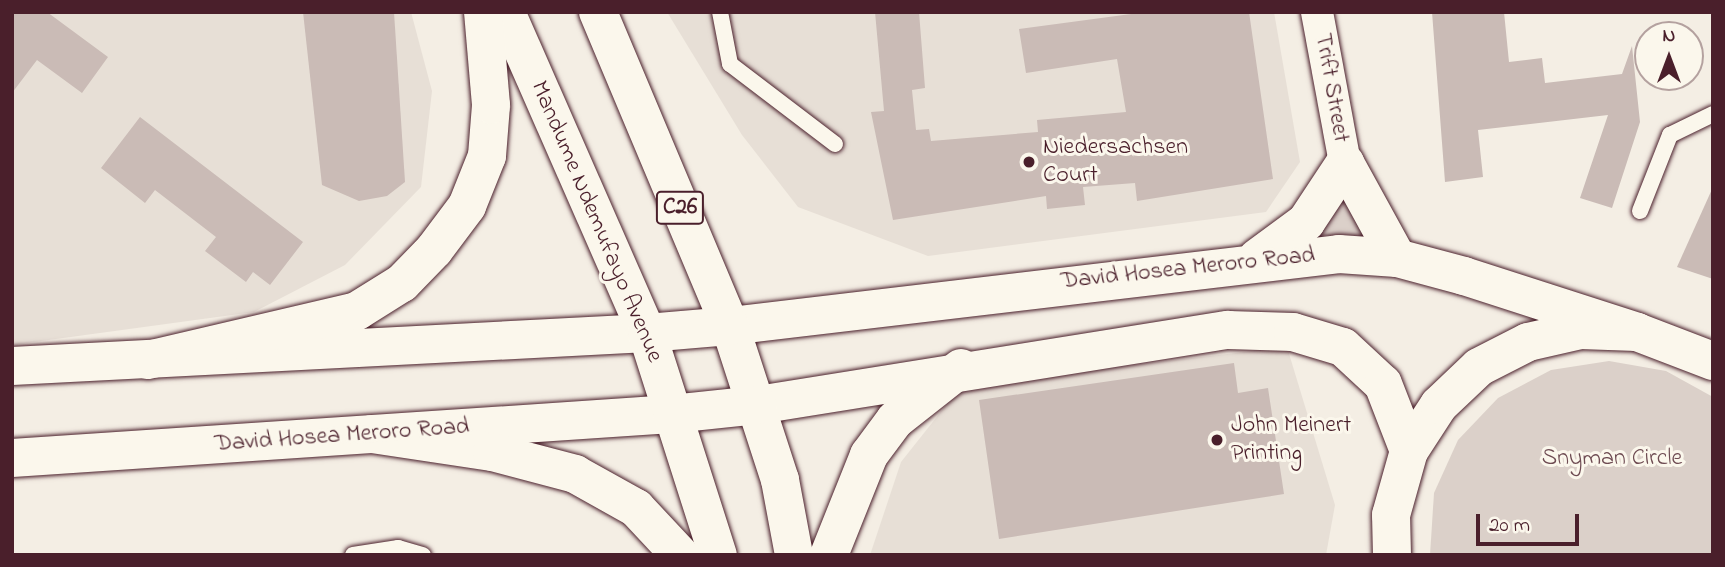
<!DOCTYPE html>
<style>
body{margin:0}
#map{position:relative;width:1725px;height:567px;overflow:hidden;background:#f4eee4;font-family:"Indie Flower",sans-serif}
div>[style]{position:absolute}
.built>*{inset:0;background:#e7dfd6}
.green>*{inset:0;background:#dbd0c9}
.building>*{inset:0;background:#cabbb6}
.roads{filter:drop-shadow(0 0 2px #4a1f2b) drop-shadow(0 0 2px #4a1f2b)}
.service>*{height:16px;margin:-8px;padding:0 8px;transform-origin:8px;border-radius:8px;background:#fbf7ec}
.minor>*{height:32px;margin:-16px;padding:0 16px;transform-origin:16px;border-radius:16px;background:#fbf7ec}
.secondary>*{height:38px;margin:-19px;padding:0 19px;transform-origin:19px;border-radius:19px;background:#fbf7ec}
.primary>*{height:38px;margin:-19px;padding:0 19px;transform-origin:19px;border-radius:19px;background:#fbf7ec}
.dots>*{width:19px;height:19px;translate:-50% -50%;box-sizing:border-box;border:4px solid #fbf7ec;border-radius:50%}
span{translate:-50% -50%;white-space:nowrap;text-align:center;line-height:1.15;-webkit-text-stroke:6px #fbf7ec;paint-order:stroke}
.shield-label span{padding:2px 5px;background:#fbf7ec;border:2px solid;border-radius:5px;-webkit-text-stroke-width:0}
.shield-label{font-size:23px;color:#4a1f2b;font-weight:700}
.street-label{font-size:24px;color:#4a1f2b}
.poi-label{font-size:24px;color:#4a1f2b}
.left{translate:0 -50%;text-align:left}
.park-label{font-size:24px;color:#6e4b52}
.frame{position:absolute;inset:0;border:14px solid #4a1f2b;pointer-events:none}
.north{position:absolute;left:1634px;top:21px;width:70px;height:70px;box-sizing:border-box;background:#fbf7ec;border:2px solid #b4a19f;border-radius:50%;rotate:0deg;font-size:19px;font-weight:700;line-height:28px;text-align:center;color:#4a1f2b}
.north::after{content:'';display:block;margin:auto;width:24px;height:32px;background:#4a1f2b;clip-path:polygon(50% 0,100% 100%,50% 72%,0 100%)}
.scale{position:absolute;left:1476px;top:514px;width:103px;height:32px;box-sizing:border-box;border:4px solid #4a1f2b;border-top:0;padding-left:9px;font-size:21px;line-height:24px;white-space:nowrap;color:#4a1f2b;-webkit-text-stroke:5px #fbf7ec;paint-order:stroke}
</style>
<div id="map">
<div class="built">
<div style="clip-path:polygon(12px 12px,411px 12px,432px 91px,421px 187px,345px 265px,254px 312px,12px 345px)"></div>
<div style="clip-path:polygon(667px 12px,1274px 12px,1300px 162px,1266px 212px,928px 256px,798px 207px,742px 135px)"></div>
<div style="clip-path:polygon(1287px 347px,1335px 505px,1326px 555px,870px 555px,901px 462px,962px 385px)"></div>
</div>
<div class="green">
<div style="clip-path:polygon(1343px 191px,1364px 236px,1319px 235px)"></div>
<div style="clip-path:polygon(1609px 361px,1666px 371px,1713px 397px,1713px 555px,1430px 555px,1434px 493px,1458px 440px,1498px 398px,1551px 370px)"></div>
</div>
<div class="building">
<div style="clip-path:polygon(12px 12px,47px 12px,108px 57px,82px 93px,37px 60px,12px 93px)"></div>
<div style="clip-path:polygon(303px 12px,394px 12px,405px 182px,387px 196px,359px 201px,322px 185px)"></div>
<div style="clip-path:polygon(875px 12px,919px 12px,925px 88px,912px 90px,916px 130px,929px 129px,931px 141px,1038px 132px,1037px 120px,1126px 112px,1117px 59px,1026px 73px,1019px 29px,1146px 12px,1249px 12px,1273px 179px,1137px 201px,1135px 183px,1083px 187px,1085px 205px,1047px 209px,1046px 196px,893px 220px,871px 112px,884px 111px)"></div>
<div style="clip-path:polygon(1432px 12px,1504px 12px,1509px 62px,1542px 58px,1545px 83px,1622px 74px,1632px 46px,1640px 122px,1612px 208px,1580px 198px,1608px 115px,1478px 130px,1483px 177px,1445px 182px)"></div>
<div style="clip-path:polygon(140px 117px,303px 242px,270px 285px,253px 272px,246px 282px,205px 251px,216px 237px,155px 190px,145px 203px,101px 168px)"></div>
<div style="clip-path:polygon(1713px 187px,1713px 279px,1677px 267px)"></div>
<div style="clip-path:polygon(1234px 363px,1238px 393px,1268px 388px,1284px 494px,999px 539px,979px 400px)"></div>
</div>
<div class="roads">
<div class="service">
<div style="left:720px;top:12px;width:53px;rotate:79.1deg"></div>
<div style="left:730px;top:64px;width:132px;rotate:37.3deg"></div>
<div style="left:1640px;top:211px;width:82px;rotate:-68.5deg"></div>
<div style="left:1670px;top:135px;width:48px;rotate:-26deg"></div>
<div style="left:353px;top:555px;width:46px;rotate:-8.8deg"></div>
<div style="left:398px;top:548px;width:26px;rotate:16deg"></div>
</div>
<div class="minor">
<div style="left:1317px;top:12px;width:154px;rotate:79.5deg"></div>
</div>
<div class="secondary">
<div style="left:1257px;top:258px;width:61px;rotate:-36.3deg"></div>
<div style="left:1306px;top:222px;width:71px;rotate:-56.5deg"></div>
<div style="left:1345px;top:163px;width:108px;rotate:61.3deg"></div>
<div style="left:730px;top:326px;width:613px;rotate:-6.74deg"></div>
<div style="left:1339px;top:254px;width:58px;rotate:3.9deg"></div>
<div style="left:1397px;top:258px;width:69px;rotate:15deg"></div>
<div style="left:1464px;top:276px;width:182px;rotate:17.9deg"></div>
<div style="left:12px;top:366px;width:636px;rotate:-2.97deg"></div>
<div style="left:758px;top:405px;width:476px;rotate:-9.1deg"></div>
<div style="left:1228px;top:330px;width:65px;rotate:1.8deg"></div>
<div style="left:1293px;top:332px;width:52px;rotate:16.7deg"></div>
<div style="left:1343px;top:347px;width:54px;rotate:42.8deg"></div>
<div style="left:1383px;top:384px;width:72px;rotate:68.8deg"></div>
<div style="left:12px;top:458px;width:661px;rotate:-3.81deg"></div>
<div style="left:1392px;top:555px;width:40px;rotate:-91.4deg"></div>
<div style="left:1391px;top:515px;width:66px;rotate:-74.3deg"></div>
<div style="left:1409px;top:451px;width:55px;rotate:-56.9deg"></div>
<div style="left:1439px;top:405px;width:55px;rotate:-43.5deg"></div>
<div style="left:1479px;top:367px;width:55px;rotate:-27deg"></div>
<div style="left:1528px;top:342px;width:54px;rotate:-12.8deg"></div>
<div style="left:1581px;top:330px;width:56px;rotate:2deg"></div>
<div style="left:1637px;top:332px;width:81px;rotate:20.9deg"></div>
</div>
<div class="primary">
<div style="left:506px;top:12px;width:351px;rotate:66.3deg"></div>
<div style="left:647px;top:333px;width:233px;rotate:72.3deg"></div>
<div style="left:598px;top:12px;width:341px;rotate:67.2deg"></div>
<div style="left:730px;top:326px;width:162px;rotate:72deg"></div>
<div style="left:780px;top:480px;width:76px;rotate:79.4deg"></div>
<div style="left:647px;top:333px;width:83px;rotate:-4.8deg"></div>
<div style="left:148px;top:360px;width:215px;rotate:-13.2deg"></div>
<div style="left:357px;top:311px;width:53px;rotate:-31.9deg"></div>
<div style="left:402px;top:283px;width:46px;rotate:-45.9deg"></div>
<div style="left:434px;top:250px;width:55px;rotate:-53.1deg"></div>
<div style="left:467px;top:206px;width:54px;rotate:-68.2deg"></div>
<div style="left:487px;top:156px;width:51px;rotate:-85.5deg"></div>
<div style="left:491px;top:105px;width:93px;rotate:-94.9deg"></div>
<div style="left:672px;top:414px;width:86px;rotate:-6deg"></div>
<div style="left:372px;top:434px;width:121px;rotate:8.5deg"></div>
<div style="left:492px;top:452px;width:86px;rotate:14.8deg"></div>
<div style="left:575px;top:474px;width:70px;rotate:29.1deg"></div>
<div style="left:636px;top:508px;width:64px;rotate:46.9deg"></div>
<div style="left:829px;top:555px;width:108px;rotate:-68.2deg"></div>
<div style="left:869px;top:455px;width:44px;rotate:-53.4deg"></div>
<div style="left:895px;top:420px;width:84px;rotate:-38.2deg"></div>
</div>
</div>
<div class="dots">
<div style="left:1029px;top:162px;background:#4a1f2b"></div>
<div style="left:1217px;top:440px;background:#4a1f2b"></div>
</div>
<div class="shield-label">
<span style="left:680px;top:208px">C26</span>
</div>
<div class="street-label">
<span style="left:1331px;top:88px;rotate:80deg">Trift Street</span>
<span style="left:596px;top:222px;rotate:67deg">Mandume Ndemufayo Avenue</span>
<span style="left:1188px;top:269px;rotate:-6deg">David Hosea Meroro Road</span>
<span style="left:342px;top:436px;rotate:-4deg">David Hosea Meroro Road</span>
</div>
<div class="poi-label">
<span class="left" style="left:1043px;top:162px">Niedersachsen<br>Court</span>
<span class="left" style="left:1231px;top:440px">John Meinert<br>Printing</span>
</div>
<div class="park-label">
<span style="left:1612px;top:459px">Snyman Circle</span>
</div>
<div class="frame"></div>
<div class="north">N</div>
<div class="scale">20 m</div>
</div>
